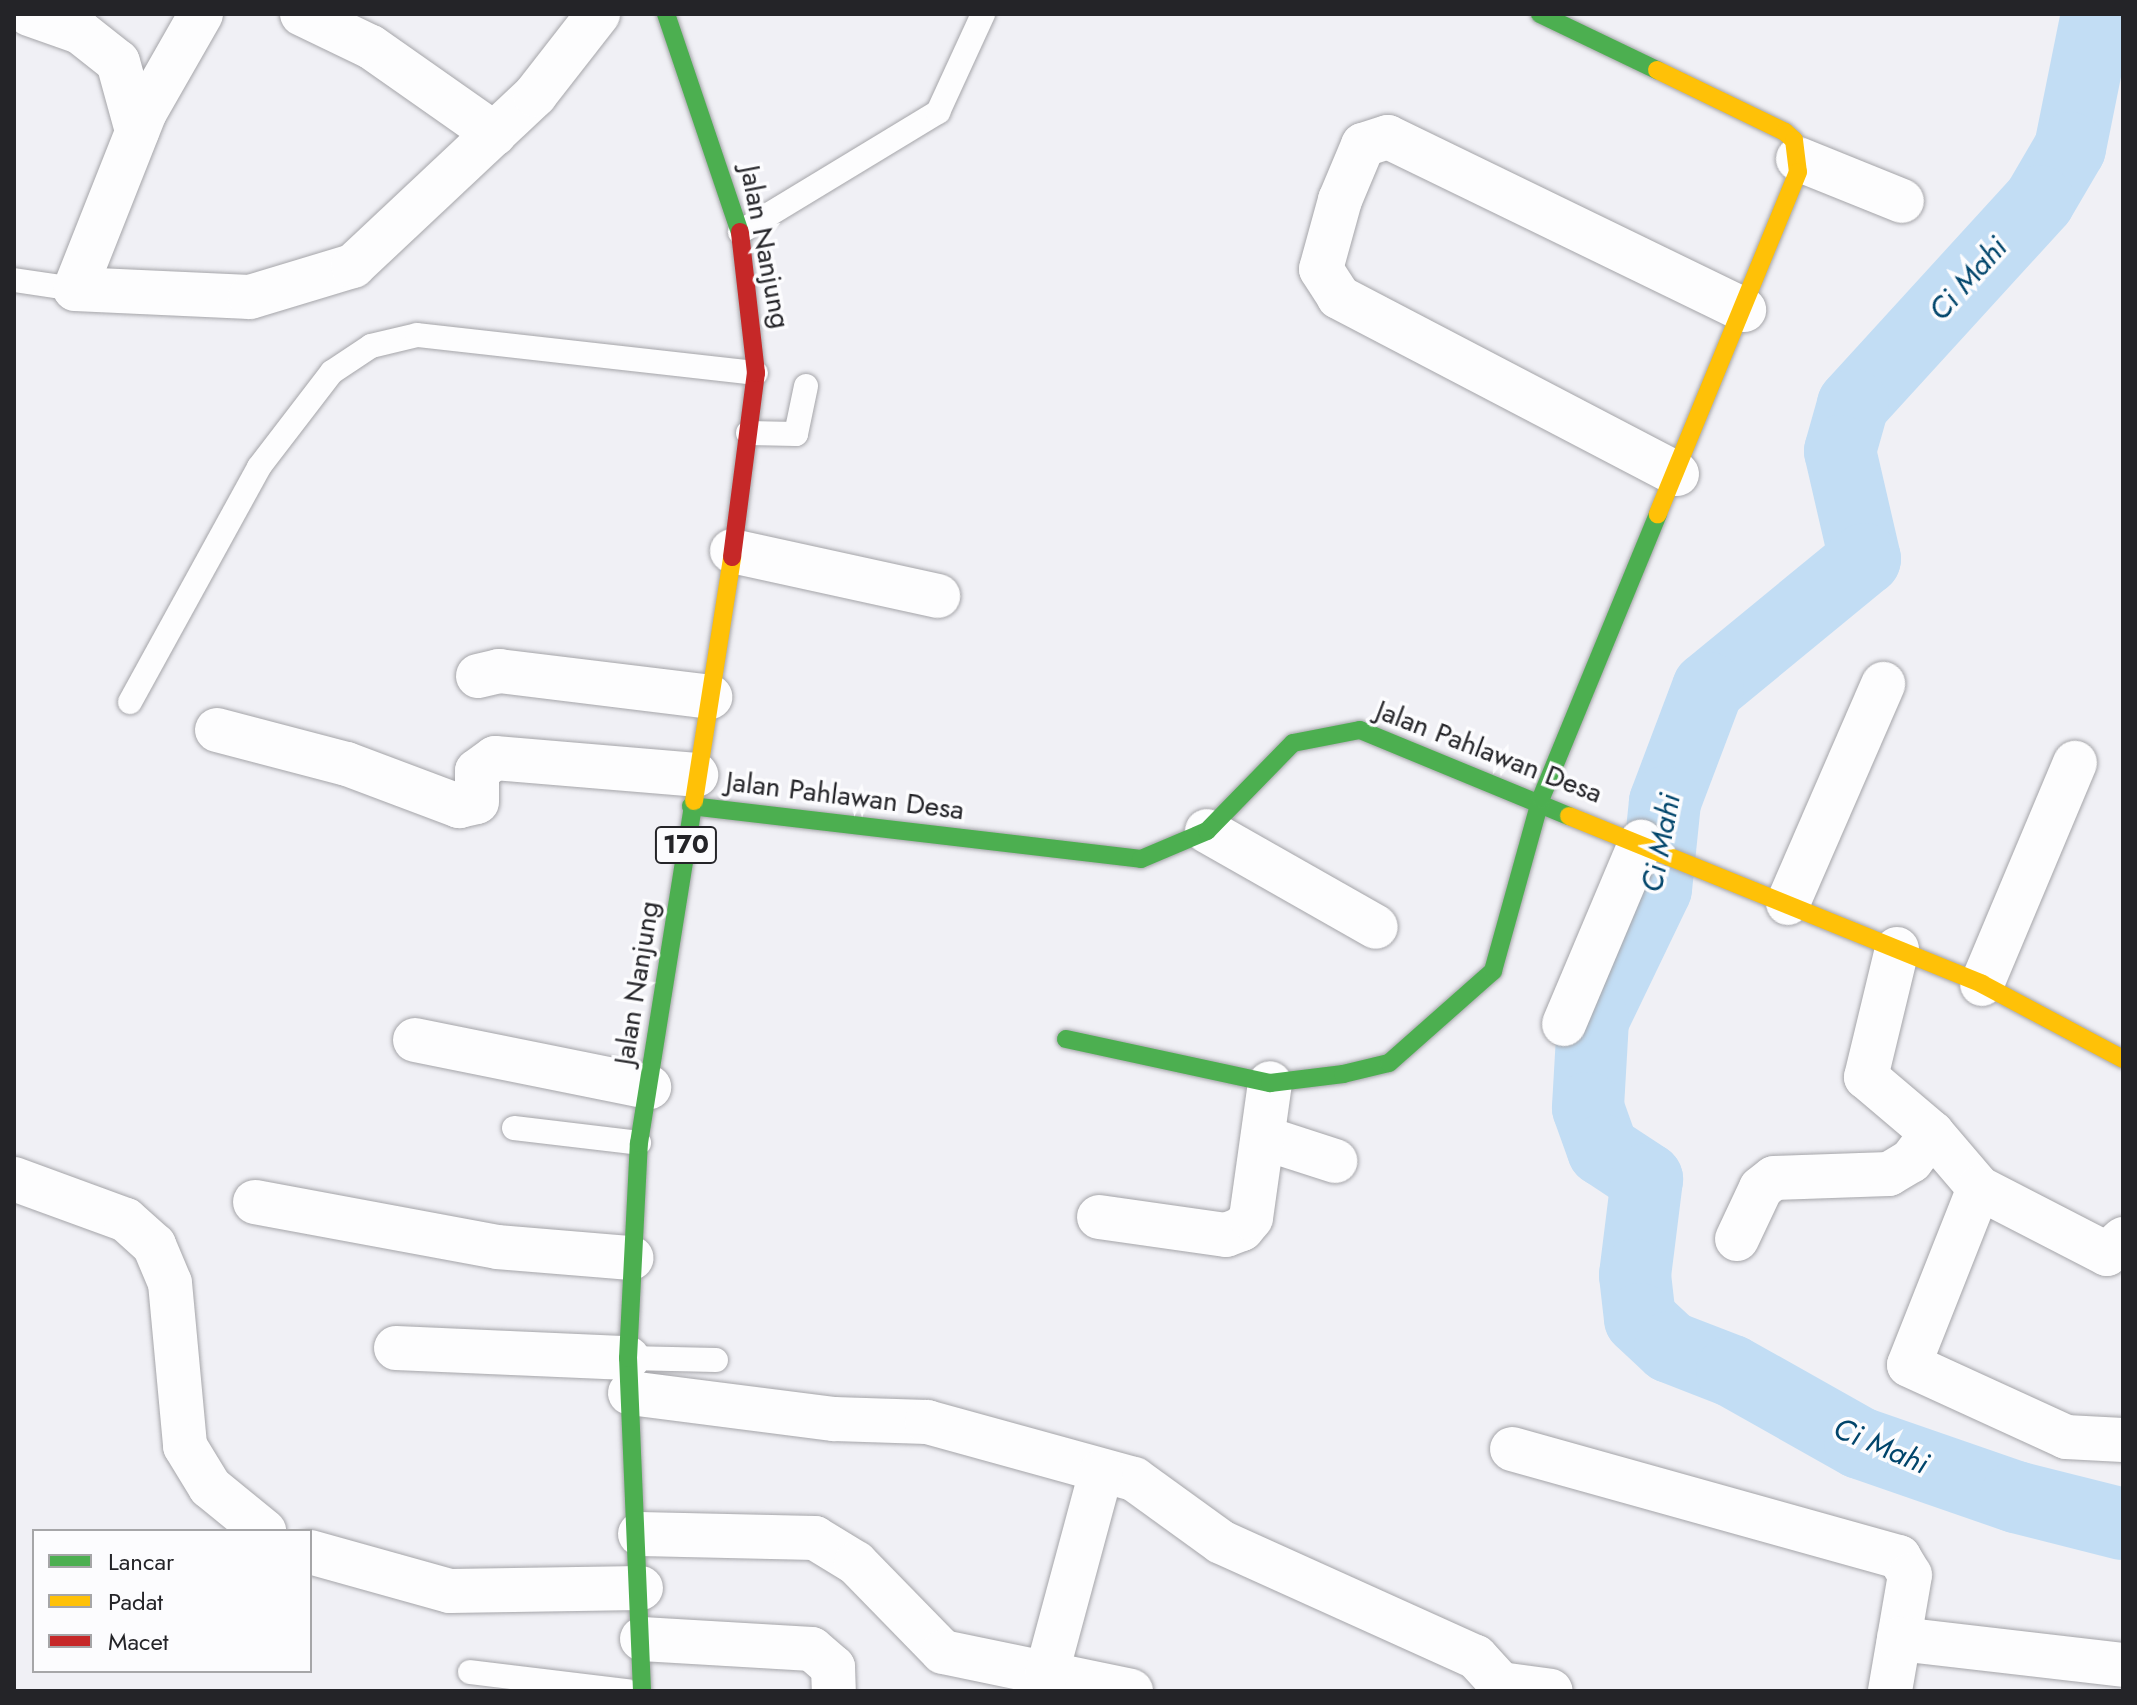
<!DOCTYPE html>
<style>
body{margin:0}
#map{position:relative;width:2137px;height:1705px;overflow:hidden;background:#f0f0f5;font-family:Jost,sans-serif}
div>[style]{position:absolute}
.river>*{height:72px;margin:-36px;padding:0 36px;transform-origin:36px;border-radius:36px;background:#c2ddf4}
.roads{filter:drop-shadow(0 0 2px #a5a5a9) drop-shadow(0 0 2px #a5a5a9)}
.lane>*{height:24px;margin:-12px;padding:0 12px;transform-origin:12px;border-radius:12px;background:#fdfdfe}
.street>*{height:44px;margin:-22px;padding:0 22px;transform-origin:22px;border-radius:22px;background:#fdfdfe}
.fast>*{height:18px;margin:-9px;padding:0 9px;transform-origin:9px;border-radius:9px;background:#4caf50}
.slow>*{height:18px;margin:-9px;padding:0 9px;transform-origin:9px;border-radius:9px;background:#ffc107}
.jam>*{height:18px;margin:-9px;padding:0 9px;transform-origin:9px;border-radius:9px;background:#c62828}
span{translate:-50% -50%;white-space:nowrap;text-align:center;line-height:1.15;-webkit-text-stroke:7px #fcfcfe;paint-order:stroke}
.shield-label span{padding:2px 6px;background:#fcfcfe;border:2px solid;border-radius:6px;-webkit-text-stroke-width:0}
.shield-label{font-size:26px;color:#242428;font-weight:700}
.street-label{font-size:28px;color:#242428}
.water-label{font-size:30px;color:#01456b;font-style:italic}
.frame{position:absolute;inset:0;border:16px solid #242428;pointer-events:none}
.legend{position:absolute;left:32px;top:1529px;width:280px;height:144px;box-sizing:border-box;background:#fcfcfe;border:2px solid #a6a6a8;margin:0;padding:10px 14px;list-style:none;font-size:24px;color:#242428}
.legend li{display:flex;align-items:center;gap:16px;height:40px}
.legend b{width:40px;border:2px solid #a6a6a8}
</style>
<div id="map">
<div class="river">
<div style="left:2097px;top:14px;width:137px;rotate:101.4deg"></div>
<div style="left:2070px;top:148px;width:61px;rotate:120.3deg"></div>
<div style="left:2039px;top:201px;width:276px;rotate:132.4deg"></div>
<div style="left:1853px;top:405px;width:48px;rotate:105.8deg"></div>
<div style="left:1840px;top:451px;width:111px;rotate:77deg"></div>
<div style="left:1865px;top:559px;width:203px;rotate:140.6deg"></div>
<div style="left:1708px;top:688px;width:122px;rotate:110.7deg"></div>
<div style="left:1665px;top:802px;width:87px;rotate:95.9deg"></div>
<div style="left:1656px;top:889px;width:145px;rotate:115.7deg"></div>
<div style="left:1593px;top:1020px;width:88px;rotate:93.3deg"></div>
<div style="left:1588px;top:1108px;width:45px;rotate:70.3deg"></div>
<div style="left:1603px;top:1150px;width:53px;rotate:33.4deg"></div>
<div style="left:1647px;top:1179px;width:97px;rotate:97.1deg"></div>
<div style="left:1635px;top:1275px;width:44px;rotate:83.5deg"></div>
<div style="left:1640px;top:1319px;width:41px;rotate:43deg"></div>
<div style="left:1670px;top:1347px;width:66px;rotate:21.2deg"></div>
<div style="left:1732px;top:1371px;width:147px;rotate:29.4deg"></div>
<div style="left:1860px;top:1443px;width:165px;rotate:19.1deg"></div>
<div style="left:2016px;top:1497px;width:110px;rotate:14.2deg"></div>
</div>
<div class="roads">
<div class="lane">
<div style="left:740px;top:232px;width:232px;rotate:-31.2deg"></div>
<div style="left:938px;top:112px;width:108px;rotate:-65.3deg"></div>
<div style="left:14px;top:280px;width:62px;rotate:8.4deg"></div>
<div style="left:748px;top:433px;width:48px;rotate:1.2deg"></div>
<div style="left:796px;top:434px;width:49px;rotate:-78.2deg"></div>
<div style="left:130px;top:702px;width:268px;rotate:-61.2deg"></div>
<div style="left:259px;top:467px;width:120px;rotate:-52.5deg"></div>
<div style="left:332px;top:372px;width:47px;rotate:-33.7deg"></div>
<div style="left:371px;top:346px;width:47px;rotate:-13.4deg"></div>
<div style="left:417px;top:335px;width:341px;rotate:6.4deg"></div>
<div style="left:514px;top:1128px;width:126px;rotate:6.8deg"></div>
<div style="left:628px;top:1358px;width:88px;rotate:1.3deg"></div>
<div style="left:470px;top:1672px;width:159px;rotate:6.9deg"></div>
</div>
<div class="street">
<div style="left:29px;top:14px;width:54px;rotate:19.4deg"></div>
<div style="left:80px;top:32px;width:48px;rotate:38.3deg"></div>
<div style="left:118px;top:62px;width:72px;rotate:74.6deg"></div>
<div style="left:201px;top:14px;width:113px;rotate:119.7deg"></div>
<div style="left:145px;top:112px;width:190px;rotate:111.6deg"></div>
<div style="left:75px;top:289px;width:175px;rotate:2.6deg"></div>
<div style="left:250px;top:297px;width:108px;rotate:-16.8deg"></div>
<div style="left:353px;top:266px;width:250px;rotate:-43.2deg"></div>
<div style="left:535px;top:95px;width:103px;rotate:-52.1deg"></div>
<div style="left:302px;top:14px;width:76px;rotate:25.6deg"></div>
<div style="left:371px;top:47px;width:151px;rotate:35.1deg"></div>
<div style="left:1798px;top:159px;width:112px;rotate:22deg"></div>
<div style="left:1677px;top:474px;width:382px;rotate:-152.4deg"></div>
<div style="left:1339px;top:297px;width:33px;rotate:-123deg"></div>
<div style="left:1321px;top:269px;width:72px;rotate:-74.6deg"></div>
<div style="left:1340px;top:200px;width:60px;rotate:-67.3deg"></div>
<div style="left:1363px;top:145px;width:26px;rotate:-18deg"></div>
<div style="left:1388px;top:137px;width:396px;rotate:25.9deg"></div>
<div style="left:732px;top:551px;width:211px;rotate:12.3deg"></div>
<div style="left:478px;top:676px;width:22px;rotate:-13deg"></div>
<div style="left:499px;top:671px;width:213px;rotate:7deg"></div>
<div style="left:217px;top:730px;width:134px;rotate:14.7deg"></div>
<div style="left:347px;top:764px;width:120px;rotate:20.6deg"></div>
<div style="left:459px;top:806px;width:18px;rotate:-13deg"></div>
<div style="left:477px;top:802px;width:31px;rotate:-90deg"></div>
<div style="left:477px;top:771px;width:22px;rotate:-36deg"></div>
<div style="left:495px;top:758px;width:202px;rotate:4.8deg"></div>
<div style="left:1207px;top:831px;width:194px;rotate:29.6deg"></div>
<div style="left:1788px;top:903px;width:239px;rotate:-66.5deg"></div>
<div style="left:1897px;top:949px;width:132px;rotate:103.6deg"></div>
<div style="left:1866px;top:1077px;width:87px;rotate:40.3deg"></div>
<div style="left:1932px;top:1133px;width:72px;rotate:49.5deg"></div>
<div style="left:1979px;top:1188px;width:144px;rotate:27.3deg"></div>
<div style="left:2107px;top:1254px;width:22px;rotate:-43deg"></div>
<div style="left:1982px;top:984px;width:240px;rotate:-67.2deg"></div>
<div style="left:1564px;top:1024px;width:198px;rotate:-67.1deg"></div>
<div style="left:415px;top:1040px;width:239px;rotate:11.4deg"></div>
<div style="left:1264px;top:1138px;width:75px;rotate:17.9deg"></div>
<div style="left:14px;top:1179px;width:119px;rotate:20.1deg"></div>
<div style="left:126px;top:1220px;width:38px;rotate:42deg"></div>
<div style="left:154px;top:1245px;width:41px;rotate:67.2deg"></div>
<div style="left:170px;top:1283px;width:164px;rotate:84.7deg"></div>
<div style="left:185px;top:1446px;width:48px;rotate:58.6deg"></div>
<div style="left:210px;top:1487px;width:70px;rotate:39.2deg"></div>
<div style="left:1979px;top:1188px;width:190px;rotate:111.6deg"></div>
<div style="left:1909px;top:1365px;width:173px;rotate:24.6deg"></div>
<div style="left:2066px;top:1437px;width:57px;rotate:3deg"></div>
<div style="left:255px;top:1202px;width:246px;rotate:10.5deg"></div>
<div style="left:497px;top:1247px;width:135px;rotate:4.7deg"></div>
<div style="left:1099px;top:1217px;width:128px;rotate:8.1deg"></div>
<div style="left:1226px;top:1235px;width:17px;rotate:-21deg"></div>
<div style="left:1242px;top:1229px;width:14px;rotate:-51deg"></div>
<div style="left:1251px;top:1218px;width:136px;rotate:-82deg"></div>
<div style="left:1737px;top:1239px;width:56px;rotate:-64.8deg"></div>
<div style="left:1761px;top:1188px;width:16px;rotate:-38deg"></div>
<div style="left:1774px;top:1178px;width:115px;rotate:-2deg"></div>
<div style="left:1889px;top:1174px;width:26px;rotate:-31deg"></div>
<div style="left:1911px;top:1161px;width:35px;rotate:-53deg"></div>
<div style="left:396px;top:1348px;width:232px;rotate:2.5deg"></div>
<div style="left:630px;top:1393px;width:206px;rotate:7.3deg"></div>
<div style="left:834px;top:1419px;width:93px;rotate:1.8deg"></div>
<div style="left:927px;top:1422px;width:215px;rotate:15.4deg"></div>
<div style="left:1134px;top:1479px;width:107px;rotate:35.9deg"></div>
<div style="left:1221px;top:1542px;width:280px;rotate:24.3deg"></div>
<div style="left:1476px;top:1657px;width:46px;rotate:47.6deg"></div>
<div style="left:1512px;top:1449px;width:402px;rotate:15.6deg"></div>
<div style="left:1899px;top:1557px;width:21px;rotate:59deg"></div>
<div style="left:1910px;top:1575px;width:118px;rotate:99.8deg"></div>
<div style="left:640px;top:1534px;width:175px;rotate:1.3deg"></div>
<div style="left:815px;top:1538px;width:48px;rotate:31.4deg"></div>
<div style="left:856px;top:1563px;width:124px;rotate:45.7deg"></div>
<div style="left:943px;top:1652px;width:192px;rotate:11.7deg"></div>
<div style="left:310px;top:1552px;width:145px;rotate:15.6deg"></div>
<div style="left:450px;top:1591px;width:191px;rotate:-0.9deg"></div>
<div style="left:642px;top:1639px;width:170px;rotate:3.4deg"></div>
<div style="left:812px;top:1649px;width:28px;rotate:41deg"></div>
<div style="left:833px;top:1667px;width:24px;rotate:88deg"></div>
<div style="left:1899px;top:1639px;width:226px;rotate:6.6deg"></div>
<div style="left:1047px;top:1672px;width:207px;rotate:-74.9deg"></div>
<div style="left:1508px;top:1685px;width:43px;rotate:7.9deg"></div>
</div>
<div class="fast">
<div style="left:666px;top:14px;width:230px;rotate:71.3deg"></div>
<div style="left:1540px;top:14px;width:130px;rotate:25.6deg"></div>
<div style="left:691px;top:806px;width:453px;rotate:6.7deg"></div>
<div style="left:1141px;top:859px;width:72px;rotate:-23deg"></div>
<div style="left:1207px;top:831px;width:123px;rotate:-45.7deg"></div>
<div style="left:1293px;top:743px;width:68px;rotate:-11deg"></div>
<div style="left:1360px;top:730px;width:226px;rotate:22.4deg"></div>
<div style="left:1066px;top:1039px;width:209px;rotate:12.2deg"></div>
<div style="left:1270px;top:1083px;width:74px;rotate:-7deg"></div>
<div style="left:1343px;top:1074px;width:47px;rotate:-13.4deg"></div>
<div style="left:1389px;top:1063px;width:139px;rotate:-41.5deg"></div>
<div style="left:1493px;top:971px;width:180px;rotate:-74.5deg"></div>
<div style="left:1541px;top:798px;width:307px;rotate:-67.6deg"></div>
<div style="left:642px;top:1691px;width:333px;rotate:-92.4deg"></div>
<div style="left:628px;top:1358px;width:215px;rotate:-87.1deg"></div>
<div style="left:639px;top:1143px;width:346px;rotate:-80.9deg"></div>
</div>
<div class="slow">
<div style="left:1657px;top:70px;width:142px;rotate:25.8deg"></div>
<div style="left:1785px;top:132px;width:12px;rotate:42deg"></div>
<div style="left:1794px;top:140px;width:32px;rotate:83deg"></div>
<div style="left:1798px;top:172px;width:370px;rotate:112.3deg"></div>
<div style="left:694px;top:801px;width:247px;rotate:-81.1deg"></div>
<div style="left:1569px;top:816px;width:446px;rotate:22.1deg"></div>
<div style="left:1982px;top:984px;width:160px;rotate:28deg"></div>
</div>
<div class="jam">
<div style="left:732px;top:557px;width:186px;rotate:-82.6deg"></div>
<div style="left:756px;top:373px;width:142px;rotate:-96.5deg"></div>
</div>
</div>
<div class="shield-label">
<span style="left:686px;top:845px">170</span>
</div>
<div class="street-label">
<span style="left:765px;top:247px;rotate:79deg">Jalan Nanjung</span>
<span style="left:1489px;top:752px;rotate:21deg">Jalan Pahlawan Desa</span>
<span style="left:845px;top:796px;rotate:7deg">Jalan Pahlawan Desa</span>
<span style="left:637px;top:983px;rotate:-81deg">Jalan Nanjung</span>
</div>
<div class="water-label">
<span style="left:1968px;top:279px;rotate:-48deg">Ci Mahi</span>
<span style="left:1661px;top:843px;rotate:-79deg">Ci Mahi</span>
<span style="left:1881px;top:1446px;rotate:23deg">Ci Mahi</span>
</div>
<div class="frame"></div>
<ul class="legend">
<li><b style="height:10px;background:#4caf50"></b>Lancar</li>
<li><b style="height:10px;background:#ffc107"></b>Padat</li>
<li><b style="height:10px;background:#c62828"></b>Macet</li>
</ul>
</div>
